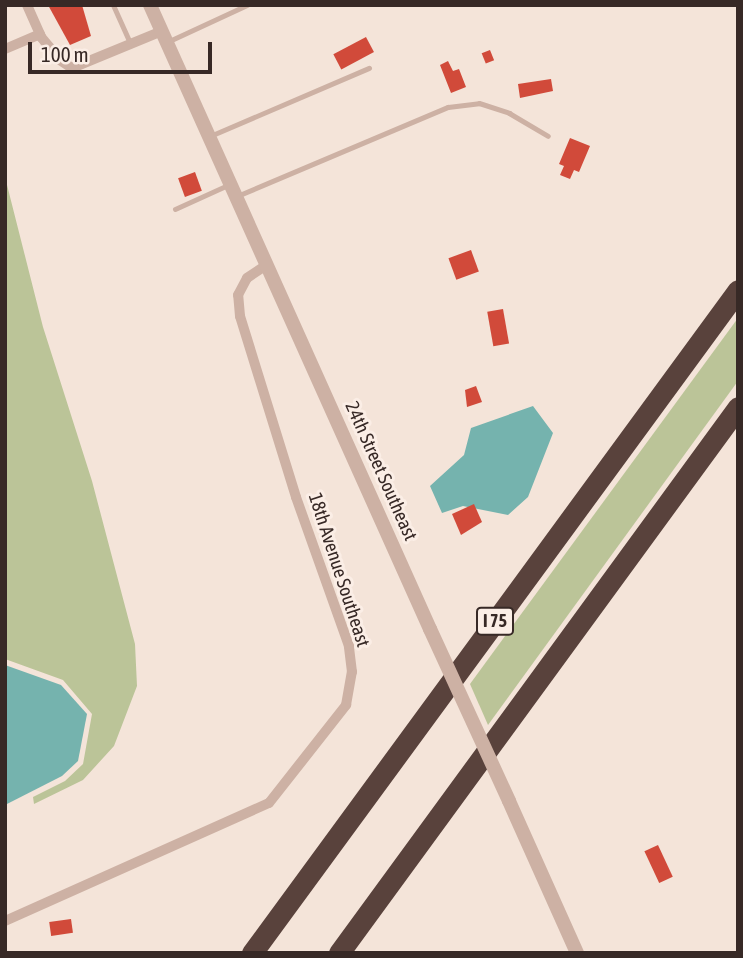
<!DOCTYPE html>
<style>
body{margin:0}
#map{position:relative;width:743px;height:958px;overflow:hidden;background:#f4e4d9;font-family:"Asap Condensed",sans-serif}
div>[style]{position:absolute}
.green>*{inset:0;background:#bbc498}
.water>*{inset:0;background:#75b3ae}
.building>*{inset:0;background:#d14a3a;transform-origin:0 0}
.service>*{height:5px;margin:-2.5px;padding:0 2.5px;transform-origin:2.5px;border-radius:2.5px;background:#cdb1a4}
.minor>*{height:10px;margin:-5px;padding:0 5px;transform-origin:5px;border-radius:5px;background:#cdb1a4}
.tertiary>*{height:14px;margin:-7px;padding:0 7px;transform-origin:7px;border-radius:7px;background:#cdb1a4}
.motorway>*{height:21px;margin:-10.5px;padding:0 10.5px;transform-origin:10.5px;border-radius:10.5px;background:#59423c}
.tertiary-bridge>*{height:14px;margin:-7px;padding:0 7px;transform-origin:7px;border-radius:7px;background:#cdb1a4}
span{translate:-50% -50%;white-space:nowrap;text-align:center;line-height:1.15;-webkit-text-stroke:6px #fbeee6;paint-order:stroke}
.shield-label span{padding:2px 5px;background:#fbeee6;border:2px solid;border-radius:5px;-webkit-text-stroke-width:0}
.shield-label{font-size:18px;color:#372926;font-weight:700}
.street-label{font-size:19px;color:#372926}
.frame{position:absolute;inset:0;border:7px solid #372926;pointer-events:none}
.scale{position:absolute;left:28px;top:42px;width:184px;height:32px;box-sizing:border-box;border:4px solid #372926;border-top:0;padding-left:9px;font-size:21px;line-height:24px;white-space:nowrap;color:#372926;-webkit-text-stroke:5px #fbeee6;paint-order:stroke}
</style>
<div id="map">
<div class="green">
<div style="clip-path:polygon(5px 177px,43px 327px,92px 481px,135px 644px,137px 686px,114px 746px,83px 780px,34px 804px,33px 797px,65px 781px,83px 764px,92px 714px,63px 680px,5px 659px)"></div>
<div style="clip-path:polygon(738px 318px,738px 381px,488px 725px,470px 684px)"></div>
</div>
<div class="water">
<div style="clip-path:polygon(533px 406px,553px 433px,528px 497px,508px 515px,463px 506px,442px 513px,430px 486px,464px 455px,471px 428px)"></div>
<div style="clip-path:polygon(5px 665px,61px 685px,87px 714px,78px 761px,62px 776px,5px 805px)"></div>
</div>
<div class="building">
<div style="clip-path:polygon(48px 5px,82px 5px,91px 36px,70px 45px)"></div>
<div style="left:366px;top:37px;width:17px;height:37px;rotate:62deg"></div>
<div style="left:490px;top:50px;width:11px;height:9px;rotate:68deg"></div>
<div style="clip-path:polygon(448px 61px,453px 71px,459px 69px,466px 87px,451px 93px,440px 65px)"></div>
<div style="clip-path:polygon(551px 79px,553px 91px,520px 98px,518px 84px)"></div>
<div style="clip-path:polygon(570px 138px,590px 146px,579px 172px,574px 170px,570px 179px,560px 175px,564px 166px,559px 164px)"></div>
<div style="left:195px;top:172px;width:20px;height:18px;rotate:70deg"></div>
<div style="left:471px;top:250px;width:23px;height:24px;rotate:70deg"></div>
<div style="left:503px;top:309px;width:35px;height:16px;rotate:80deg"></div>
<div style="clip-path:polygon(476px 386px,482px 402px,467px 407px,465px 390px)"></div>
<div style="clip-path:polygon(474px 504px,482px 522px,461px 535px,452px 514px)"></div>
<div style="left:658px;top:845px;width:35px;height:15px;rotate:65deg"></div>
<div style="left:71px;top:919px;width:14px;height:22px;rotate:82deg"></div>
</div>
<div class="service">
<div style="left:113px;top:5px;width:44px;rotate:65.8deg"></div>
<div style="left:167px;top:42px;width:88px;rotate:-24.8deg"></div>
<div style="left:210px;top:136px;width:173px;rotate:-23.2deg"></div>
<div style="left:237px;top:196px;width:229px;rotate:-22.9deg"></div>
<div style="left:448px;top:107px;width:31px;rotate:-7deg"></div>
<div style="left:479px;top:103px;width:32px;rotate:18deg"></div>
<div style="left:509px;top:113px;width:45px;rotate:30.5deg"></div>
<div style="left:175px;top:209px;width:58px;rotate:-24.4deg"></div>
</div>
<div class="minor">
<div style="left:27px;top:5px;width:35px;rotate:66deg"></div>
<div style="left:41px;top:37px;width:30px;rotate:50deg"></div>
<div style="left:60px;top:60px;width:14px;rotate:34deg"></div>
<div style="left:72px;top:68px;width:97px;rotate:-22.3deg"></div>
<div style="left:5px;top:49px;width:38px;rotate:-23deg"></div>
<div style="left:5px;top:921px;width:289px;rotate:-24.1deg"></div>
<div style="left:269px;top:803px;width:125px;rotate:-51.8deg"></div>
<div style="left:346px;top:705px;width:34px;rotate:-80deg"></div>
<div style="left:352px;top:672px;width:26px;rotate:-97deg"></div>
<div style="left:349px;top:646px;width:158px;rotate:-109.6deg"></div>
<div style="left:296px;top:497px;width:189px;rotate:-107.2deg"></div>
<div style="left:240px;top:316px;width:21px;rotate:-95deg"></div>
<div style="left:238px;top:295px;width:19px;rotate:-62deg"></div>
<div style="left:247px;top:278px;width:25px;rotate:-34deg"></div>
</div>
<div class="tertiary">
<div style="left:150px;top:5px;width:684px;rotate:65.83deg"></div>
<div style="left:509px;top:801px;width:167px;rotate:65.9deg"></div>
</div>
<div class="motorway">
<div style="left:252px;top:953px;width:822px;rotate:-53.76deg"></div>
<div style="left:339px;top:953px;width:676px;rotate:-53.84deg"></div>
</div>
<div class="tertiary-bridge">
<div style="left:430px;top:629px;width:189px;rotate:65.3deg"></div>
</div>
<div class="shield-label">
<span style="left:495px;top:621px">I 75</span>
</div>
<div class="street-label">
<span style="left:381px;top:471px;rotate:66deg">24th Street Southeast</span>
<span style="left:339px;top:570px;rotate:72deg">18th Avenue Southeast</span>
</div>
<div class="frame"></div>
<div class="scale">100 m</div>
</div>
